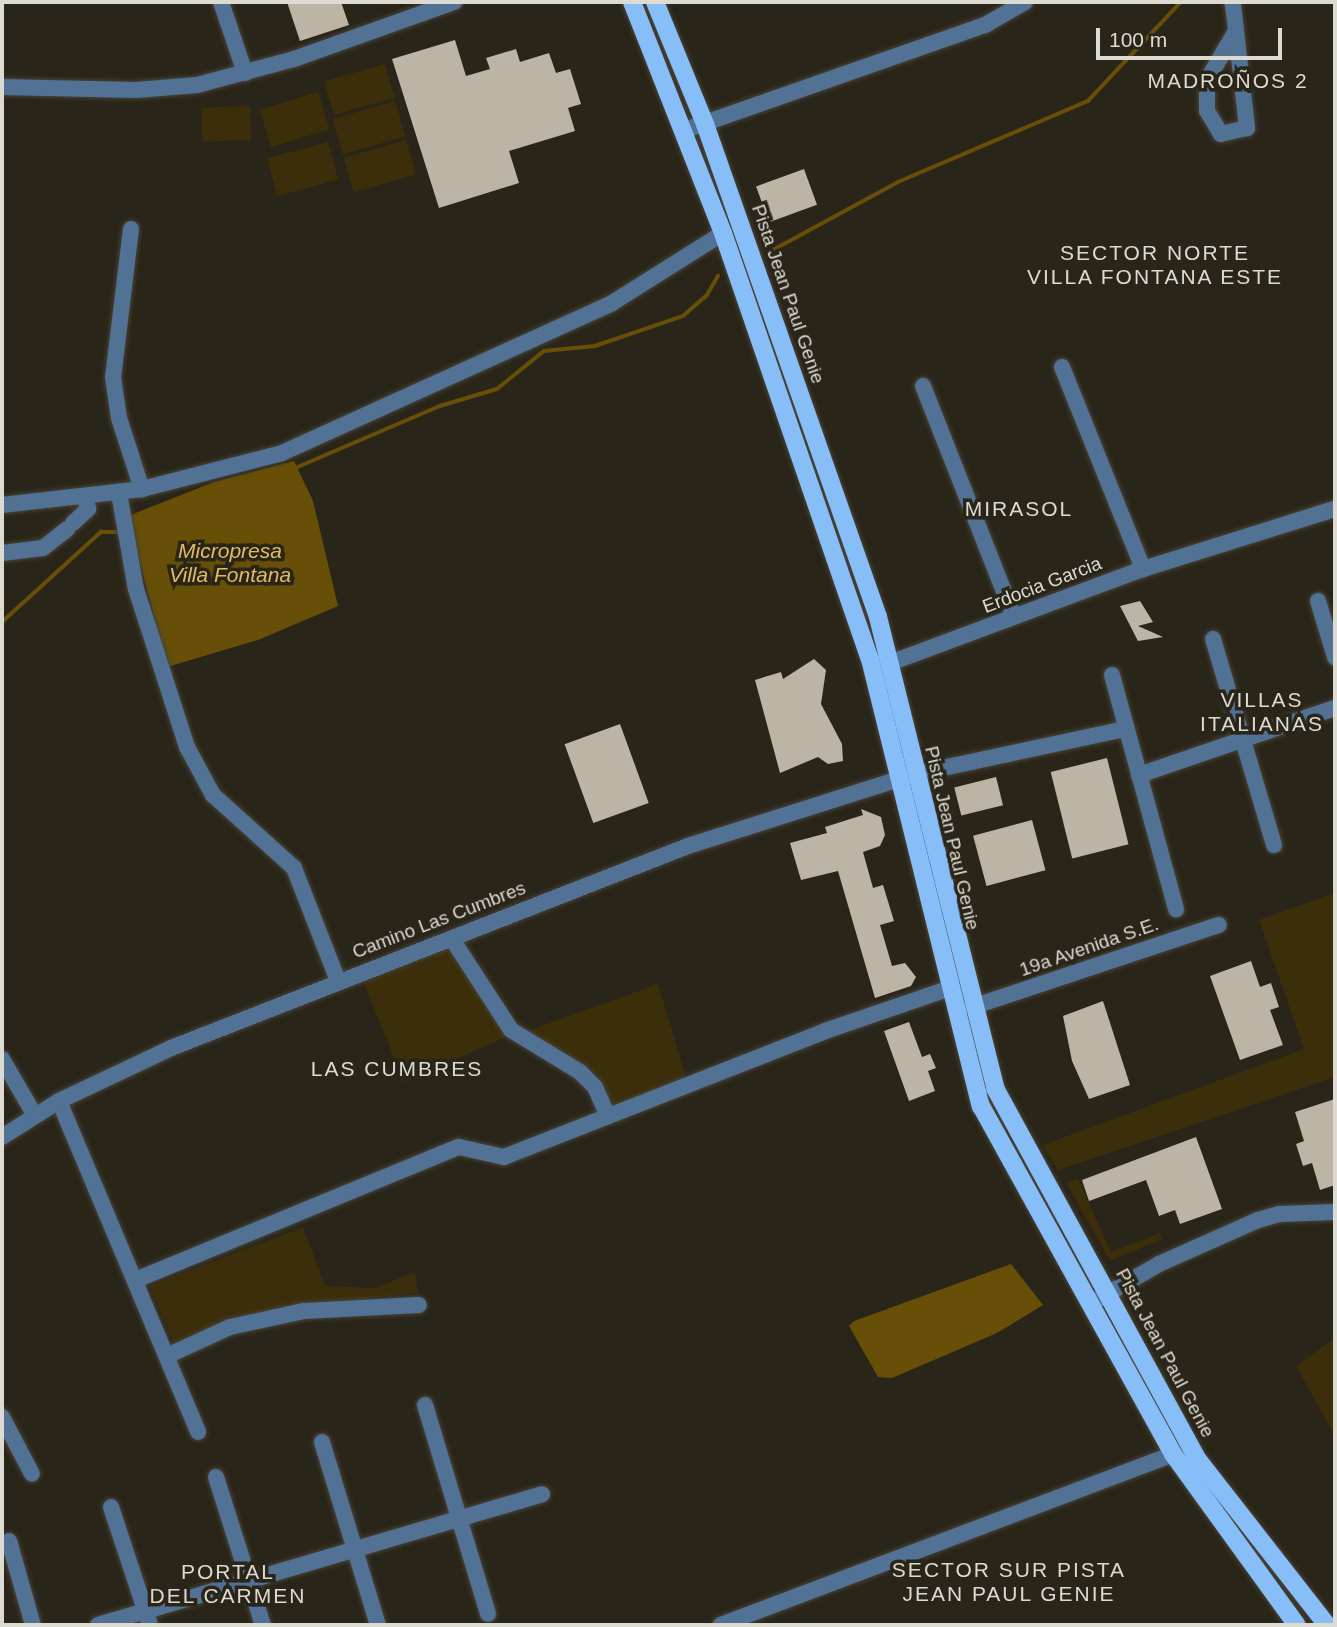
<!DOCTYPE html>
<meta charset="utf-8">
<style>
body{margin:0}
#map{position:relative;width:1337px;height:1627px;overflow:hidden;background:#2a2519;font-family:Helvetica,sans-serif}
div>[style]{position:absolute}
.green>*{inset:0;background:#3c2e0a;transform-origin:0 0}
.water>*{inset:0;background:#684f07}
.stream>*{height:3.5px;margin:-1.75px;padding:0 1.75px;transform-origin:1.75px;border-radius:1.75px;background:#684f07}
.building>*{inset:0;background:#bcb5a6;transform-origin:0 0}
.roads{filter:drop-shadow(0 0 2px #474237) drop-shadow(0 0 2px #474237)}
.minor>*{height:16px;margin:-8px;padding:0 8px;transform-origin:8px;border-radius:8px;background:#517295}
.major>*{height:18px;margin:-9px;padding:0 9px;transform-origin:9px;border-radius:9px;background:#87bef7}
span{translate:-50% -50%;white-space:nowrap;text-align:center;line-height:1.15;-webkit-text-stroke:7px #2a2519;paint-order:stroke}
.street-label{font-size:19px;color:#dddad2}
.neighbourhood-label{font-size:21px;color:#dddad2;letter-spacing:2px}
.water-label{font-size:21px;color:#e2bb61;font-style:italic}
.frame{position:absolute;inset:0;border:4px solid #dddad2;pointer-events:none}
.scale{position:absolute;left:1096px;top:28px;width:186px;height:32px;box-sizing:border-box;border:4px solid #dddad2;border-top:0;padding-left:9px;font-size:21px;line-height:24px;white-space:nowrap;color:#dddad2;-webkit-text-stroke:5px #2a2519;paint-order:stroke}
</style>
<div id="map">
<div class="green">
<div style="left:385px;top:64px;width:35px;height:63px;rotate:74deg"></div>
<div style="left:318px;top:92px;width:39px;height:61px;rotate:73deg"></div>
<div style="left:395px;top:101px;width:37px;height:65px;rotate:74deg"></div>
<div style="left:250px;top:106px;width:34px;height:49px;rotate:88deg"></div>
<div style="left:406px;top:140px;width:36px;height:65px;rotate:74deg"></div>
<div style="left:328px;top:142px;width:39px;height:63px;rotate:75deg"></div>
<div style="clip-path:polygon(1335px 893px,1335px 1077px,1058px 1170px,1043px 1145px,1304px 1049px,1259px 920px)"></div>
<div style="clip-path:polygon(451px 947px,506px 1037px,404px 1082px,363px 981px)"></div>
<div style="clip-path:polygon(658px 984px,686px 1077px,614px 1106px,591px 1069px,525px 1032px)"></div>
<div style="clip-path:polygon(1078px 1179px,1111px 1252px,1160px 1233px,1162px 1239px,1110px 1261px,1066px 1183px)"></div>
<div style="clip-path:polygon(303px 1227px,325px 1286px,375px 1288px,415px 1272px,418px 1292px,271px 1311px,175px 1346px,150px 1286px)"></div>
<div style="clip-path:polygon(1335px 1338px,1335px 1436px,1296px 1366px)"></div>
</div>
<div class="water">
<div style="clip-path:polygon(294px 461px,313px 501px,338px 606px,258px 640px,167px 667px,128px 516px,214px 482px)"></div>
<div style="clip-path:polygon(1011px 1264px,1043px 1305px,997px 1333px,892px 1378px,878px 1377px,849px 1326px,854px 1321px)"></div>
</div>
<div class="stream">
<div style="left:773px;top:250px;width:142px;rotate:-28.5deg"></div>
<div style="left:898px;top:182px;width:207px;rotate:-23.1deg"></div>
<div style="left:1088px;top:101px;width:136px;rotate:-46.8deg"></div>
<div style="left:293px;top:469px;width:160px;rotate:-23.2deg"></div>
<div style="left:440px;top:406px;width:59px;rotate:-16.6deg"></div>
<div style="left:497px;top:389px;width:60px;rotate:-39deg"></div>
<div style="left:544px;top:351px;width:51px;rotate:-5.6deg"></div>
<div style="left:595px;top:346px;width:93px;rotate:-18.8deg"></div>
<div style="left:683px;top:316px;width:32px;rotate:-41deg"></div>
<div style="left:707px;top:295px;width:22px;rotate:-60deg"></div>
<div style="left:2px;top:622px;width:134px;rotate:-42.3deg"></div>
<div style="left:101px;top:532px;width:21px"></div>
</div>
<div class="building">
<div style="clip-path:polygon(287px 2px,341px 2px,349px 25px,300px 41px)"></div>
<div style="clip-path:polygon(455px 40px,466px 76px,490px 69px,486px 58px,516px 49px,520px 62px,549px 53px,556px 73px,570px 69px,581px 104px,568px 108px,575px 131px,509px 151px,519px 183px,439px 208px,392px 59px)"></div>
<div style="left:804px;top:169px;width:38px;height:51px;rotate:70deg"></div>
<div style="clip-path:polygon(1140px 601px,1153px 622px,1138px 626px,1163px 637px,1138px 641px,1120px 606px)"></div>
<div style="clip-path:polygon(814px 659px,826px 670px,821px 704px,842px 744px,843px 761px,828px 764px,818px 757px,780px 773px,755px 680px,781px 672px,783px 679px)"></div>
<div style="left:620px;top:724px;width:84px;height:59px;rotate:70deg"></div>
<div style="left:1107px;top:758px;width:89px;height:58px;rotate:76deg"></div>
<div style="left:996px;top:777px;width:29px;height:43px;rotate:76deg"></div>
<div style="clip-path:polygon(861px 809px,881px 817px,885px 835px,880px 846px,863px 852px,873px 888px,883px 885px,894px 921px,880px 925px,892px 966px,905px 963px,916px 977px,911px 986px,875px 998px,838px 871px,801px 880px,790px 843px,827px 833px,825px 827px,863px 815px)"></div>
<div style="left:1032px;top:820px;width:52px;height:61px;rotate:75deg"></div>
<div style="clip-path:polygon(1251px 961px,1260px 987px,1271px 983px,1279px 1007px,1270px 1010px,1283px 1045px,1240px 1060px,1210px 976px)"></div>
<div style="clip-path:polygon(1103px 1001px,1130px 1085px,1089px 1099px,1072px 1061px,1063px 1016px)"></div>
<div style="clip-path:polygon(909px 1022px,922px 1057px,930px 1054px,936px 1068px,928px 1071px,935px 1091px,909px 1101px,884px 1031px)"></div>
<div style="clip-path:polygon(1335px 1099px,1335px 1185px,1320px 1190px,1312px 1163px,1303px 1166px,1296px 1144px,1304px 1141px,1295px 1112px)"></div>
<div style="clip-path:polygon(1196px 1137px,1222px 1209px,1180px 1224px,1175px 1210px,1159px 1216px,1146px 1180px,1089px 1201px,1082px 1180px)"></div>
</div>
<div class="roads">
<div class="minor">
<div style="left:221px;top:2px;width:75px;rotate:71.3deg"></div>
<div style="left:1232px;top:2px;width:3px;rotate:72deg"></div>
<div style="left:1233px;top:5px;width:26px;rotate:83deg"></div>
<div style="left:1236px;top:31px;width:98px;rotate:83.5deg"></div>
<div style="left:1247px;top:128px;width:27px;rotate:167deg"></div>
<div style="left:1221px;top:134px;width:27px;rotate:-121deg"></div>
<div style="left:1207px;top:111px;width:31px;rotate:-90deg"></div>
<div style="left:1207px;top:80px;width:57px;rotate:-59.4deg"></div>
<div style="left:2px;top:87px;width:134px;rotate:1.3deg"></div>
<div style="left:136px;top:90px;width:61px;rotate:-4.7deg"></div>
<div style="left:197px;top:85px;width:100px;rotate:-15deg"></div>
<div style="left:294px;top:59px;width:170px;rotate:-19.6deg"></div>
<div style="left:685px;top:130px;width:318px;rotate:-19.3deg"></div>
<div style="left:985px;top:25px;width:46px;rotate:-29.9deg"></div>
<div style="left:131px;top:229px;width:149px;rotate:96.9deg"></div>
<div style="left:113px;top:377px;width:41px;rotate:81.7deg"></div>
<div style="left:119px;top:418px;width:75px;rotate:72.1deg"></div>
<div style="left:1062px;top:367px;width:218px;rotate:68.1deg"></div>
<div style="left:923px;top:386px;width:248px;rotate:68.5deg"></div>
<div style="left:119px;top:493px;width:97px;rotate:80deg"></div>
<div style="left:136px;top:589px;width:166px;rotate:72.1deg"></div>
<div style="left:187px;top:747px;width:55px;rotate:61.6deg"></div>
<div style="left:213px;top:795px;width:109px;rotate:42deg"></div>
<div style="left:294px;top:868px;width:121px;rotate:68.7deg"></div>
<div style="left:2px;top:505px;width:141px;rotate:-6.5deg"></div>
<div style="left:142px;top:489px;width:145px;rotate:-14.4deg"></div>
<div style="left:282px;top:453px;width:362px;rotate:-24.4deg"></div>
<div style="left:612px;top:303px;width:131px;rotate:-32.2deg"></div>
<div style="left:73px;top:523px;width:21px;rotate:-43deg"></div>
<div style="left:88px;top:509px;width:12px;rotate:-104deg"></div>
<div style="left:2px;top:553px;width:41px;rotate:-7deg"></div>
<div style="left:43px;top:548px;width:31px;rotate:-38deg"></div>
<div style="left:1318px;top:601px;width:59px;rotate:73.1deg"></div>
<div style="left:1213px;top:639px;width:215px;rotate:73.5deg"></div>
<div style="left:890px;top:663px;width:270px;rotate:-20.4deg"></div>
<div style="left:1143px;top:569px;width:201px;rotate:-17.4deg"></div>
<div style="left:1112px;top:675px;width:243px;rotate:74.7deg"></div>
<div style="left:1139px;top:775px;width:207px;rotate:-18.9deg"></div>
<div style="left:452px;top:939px;width:108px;rotate:57deg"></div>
<div style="left:511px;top:1030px;width:81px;rotate:31.3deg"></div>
<div style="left:580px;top:1072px;width:21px;rotate:45deg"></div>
<div style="left:595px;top:1087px;width:32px;rotate:66deg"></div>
<div style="left:972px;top:1007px;width:260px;rotate:-18.4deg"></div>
<div style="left:2px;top:1059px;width:64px;rotate:59.8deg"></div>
<div style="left:59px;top:1101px;width:359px;rotate:67.2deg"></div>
<div style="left:2px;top:1137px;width:67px;rotate:-32.3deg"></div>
<div style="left:59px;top:1101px;width:124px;rotate:-25.3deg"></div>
<div style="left:171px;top:1048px;width:555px;rotate:-21.34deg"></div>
<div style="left:688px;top:846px;width:238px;rotate:-17.6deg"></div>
<div style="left:915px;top:774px;width:215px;rotate:-12.1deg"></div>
<div style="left:138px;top:1279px;width:347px;rotate:-22.4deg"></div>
<div style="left:459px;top:1147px;width:46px;rotate:12.5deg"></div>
<div style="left:504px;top:1157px;width:345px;rotate:-21.4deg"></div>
<div style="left:825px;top:1031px;width:130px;rotate:-18.9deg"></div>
<div style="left:1090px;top:1304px;width:80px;rotate:-30.1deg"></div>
<div style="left:1159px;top:1264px;width:108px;rotate:-24deg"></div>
<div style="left:1258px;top:1220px;width:22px;rotate:-16deg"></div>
<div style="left:1279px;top:1214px;width:56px;rotate:-2deg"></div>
<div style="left:169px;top:1355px;width:67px;rotate:-24.7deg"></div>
<div style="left:230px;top:1327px;width:76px;rotate:-12.2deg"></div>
<div style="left:304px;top:1311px;width:115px;rotate:-3deg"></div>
<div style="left:425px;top:1405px;width:218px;rotate:73.2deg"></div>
<div style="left:2px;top:1417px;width:64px;rotate:62.2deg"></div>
<div style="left:322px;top:1442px;width:191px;rotate:73deg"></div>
<div style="left:216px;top:1477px;width:155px;rotate:72.4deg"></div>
<div style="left:111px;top:1507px;width:124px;rotate:71.7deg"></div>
<div style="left:9px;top:1541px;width:87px;rotate:74.1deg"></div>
<div style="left:98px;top:1625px;width:463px;rotate:-16.4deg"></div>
<div style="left:721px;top:1625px;width:483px;rotate:-20.7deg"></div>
</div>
<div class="major">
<div style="left:632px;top:2px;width:248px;rotate:68.5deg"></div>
<div style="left:723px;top:233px;width:451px;rotate:71deg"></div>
<div style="left:870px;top:659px;width:461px;rotate:76.1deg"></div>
<div style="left:981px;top:1106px;width:397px;rotate:61.1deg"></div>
<div style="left:1173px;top:1454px;width:211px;rotate:54.1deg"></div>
<div style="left:655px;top:2px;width:132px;rotate:67.7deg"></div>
<div style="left:705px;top:124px;width:522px;rotate:70.66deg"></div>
<div style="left:878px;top:617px;width:485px;rotate:76deg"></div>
<div style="left:995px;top:1088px;width:424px;rotate:61.4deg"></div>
<div style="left:1198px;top:1460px;width:209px;rotate:52deg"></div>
</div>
</div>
<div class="street-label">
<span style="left:788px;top:294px;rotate:71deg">Pista Jean Paul Genie</span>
<span style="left:1042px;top:585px;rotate:-21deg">Erdocia Garcia</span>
<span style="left:952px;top:838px;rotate:77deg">Pista Jean Paul Genie</span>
<span style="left:439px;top:920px;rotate:-21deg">Camino Las Cumbres</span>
<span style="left:1089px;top:947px;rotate:-19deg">19a Avenida S.E.</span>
<span style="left:1165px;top:1353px;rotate:62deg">Pista Jean Paul Genie</span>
</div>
<div class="neighbourhood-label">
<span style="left:1228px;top:81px">MADROÑOS 2</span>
<span style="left:1155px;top:265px">SECTOR NORTE<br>VILLA FONTANA ESTE</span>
<span style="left:1019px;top:509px">MIRASOL</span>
<span style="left:1262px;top:712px">VILLAS<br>ITALIANAS</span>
<span style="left:397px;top:1069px">LAS CUMBRES</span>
<span style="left:1009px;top:1582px">SECTOR SUR PISTA<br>JEAN PAUL GENIE</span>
<span style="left:228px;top:1584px">PORTAL<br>DEL CARMEN</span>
</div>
<div class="water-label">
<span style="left:230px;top:563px">Micropresa<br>Villa Fontana</span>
</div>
<div class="frame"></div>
<div class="scale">100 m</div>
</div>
